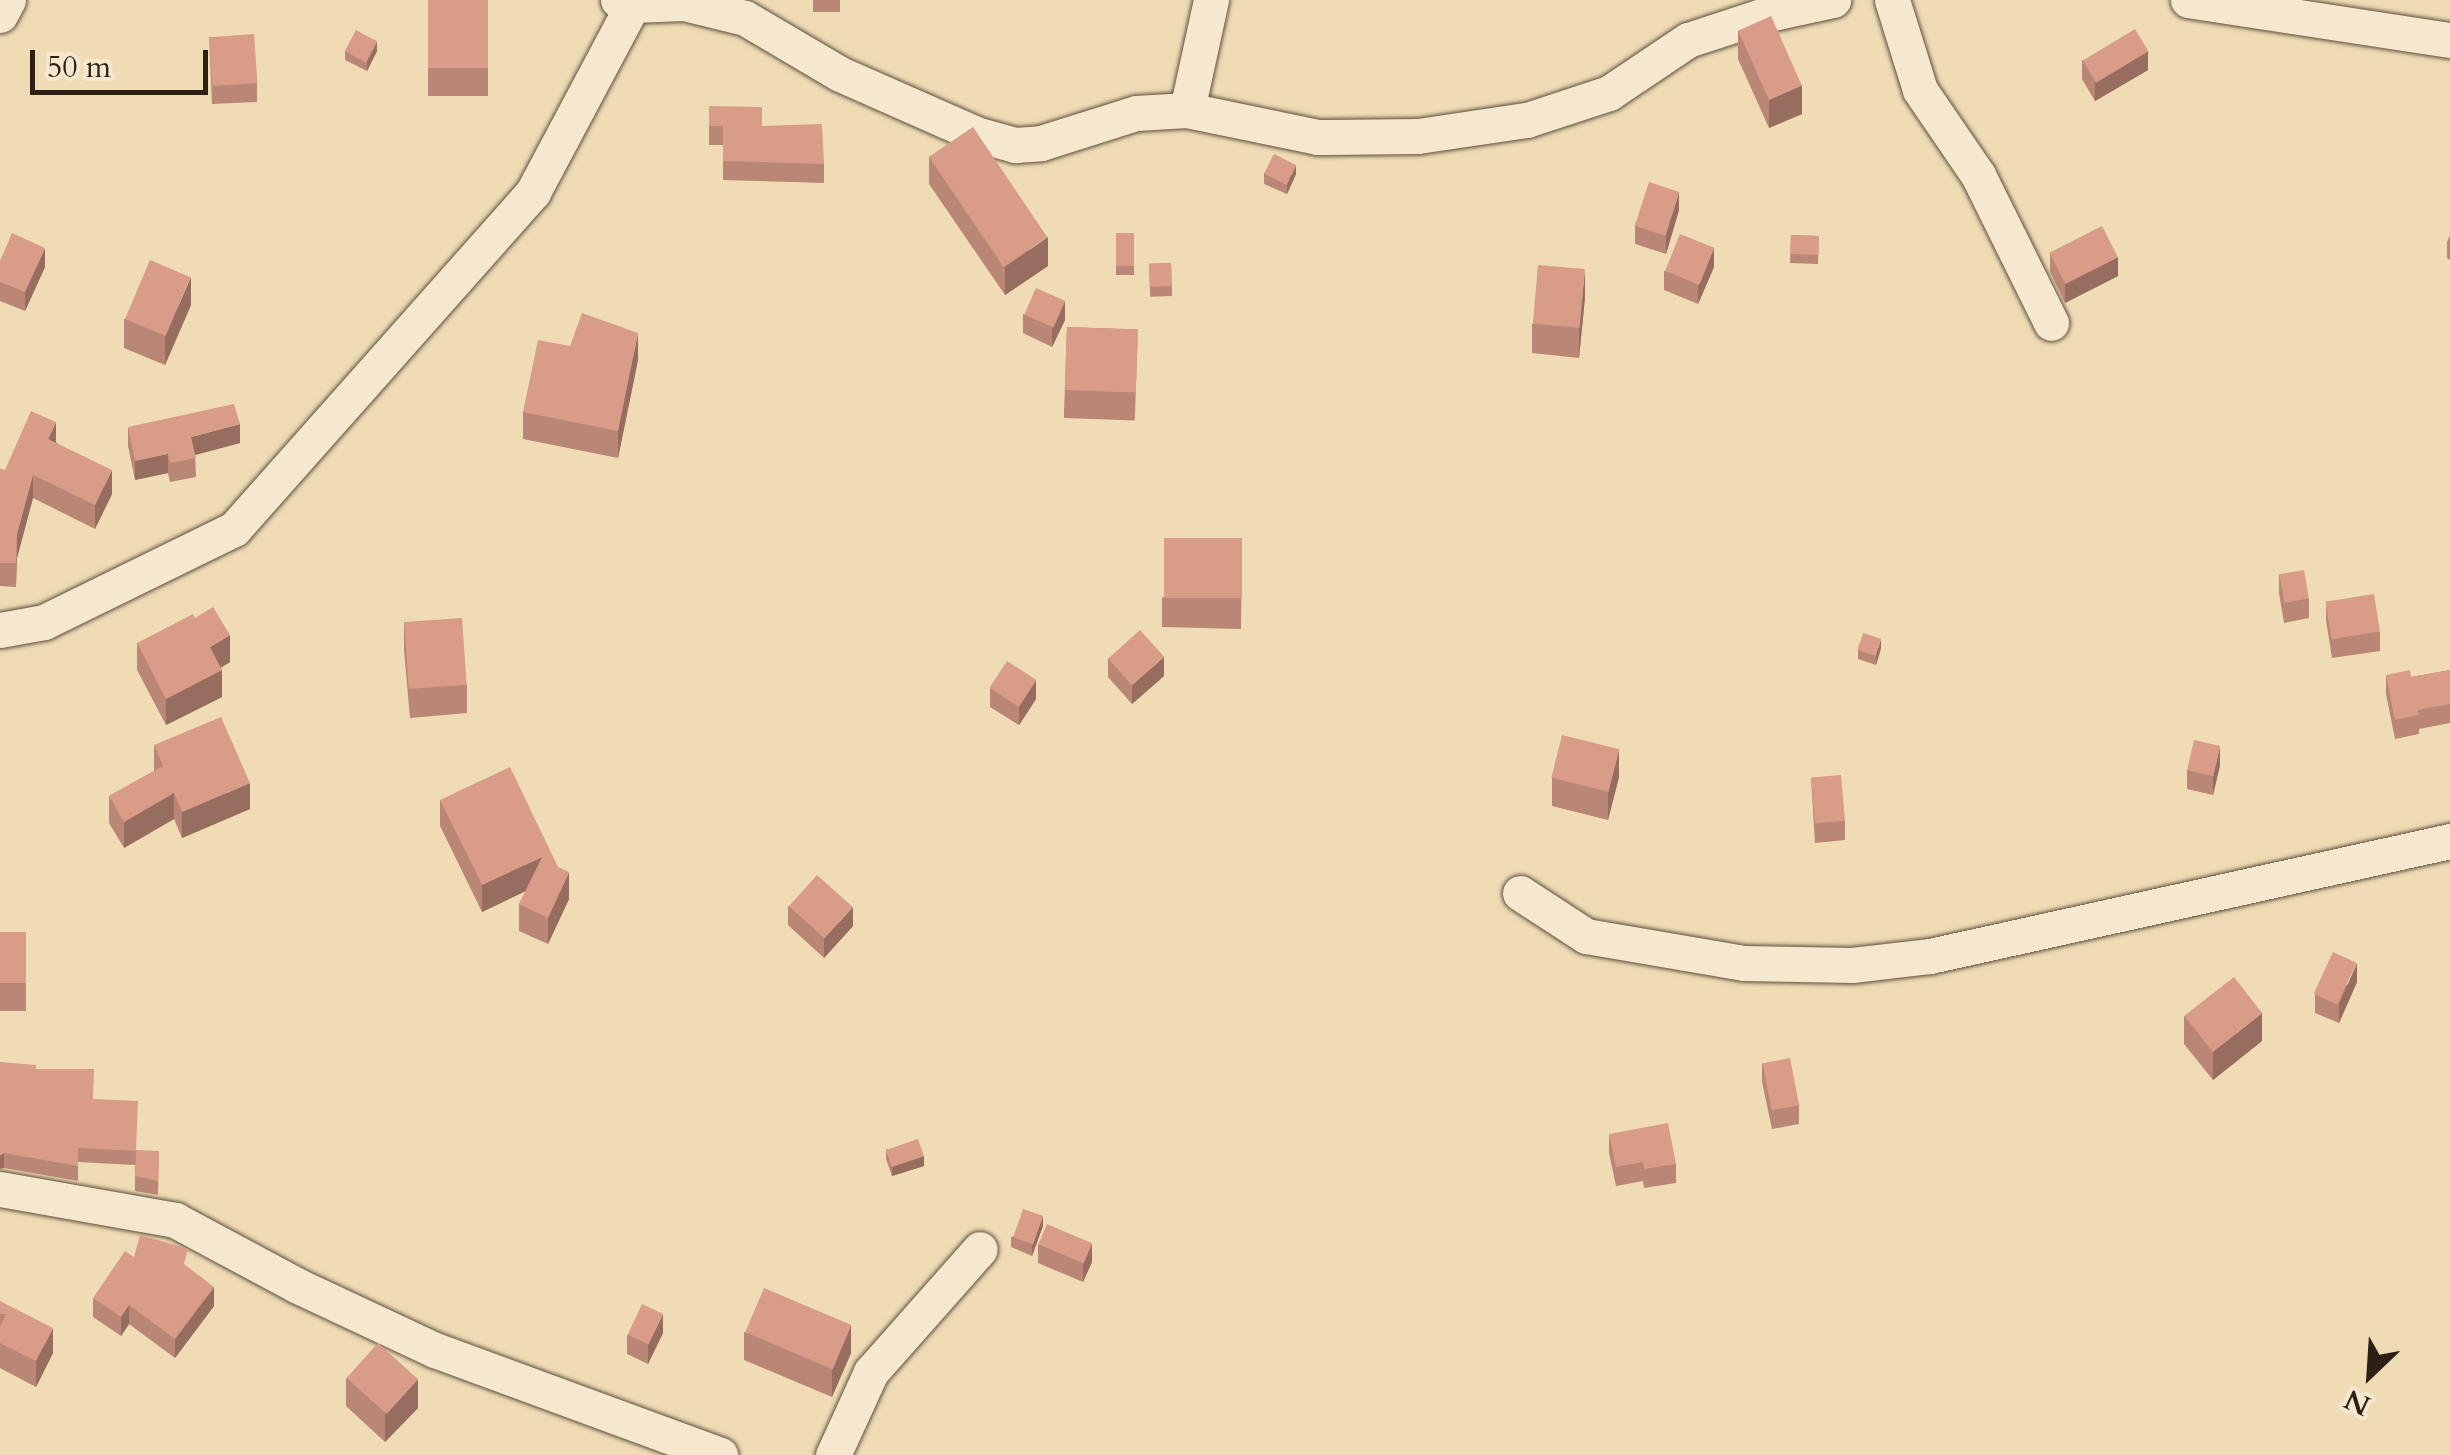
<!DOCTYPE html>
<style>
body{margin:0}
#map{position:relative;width:2450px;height:1455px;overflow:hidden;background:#efdcb5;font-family:Cardo,serif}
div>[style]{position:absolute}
.roads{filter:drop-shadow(0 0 2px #5d4e3c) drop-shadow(0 0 2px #5d4e3c)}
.minor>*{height:35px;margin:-17.5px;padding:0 17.5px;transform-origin:17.5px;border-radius:17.5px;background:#f5e8cf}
.wall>*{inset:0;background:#ba8675;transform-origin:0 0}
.shaded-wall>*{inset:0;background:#976d5f}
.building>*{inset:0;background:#d89c88;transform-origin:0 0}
span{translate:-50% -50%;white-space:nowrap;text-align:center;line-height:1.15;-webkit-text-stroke:9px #f5e8cf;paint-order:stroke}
.north{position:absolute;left:2320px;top:1325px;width:100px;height:100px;-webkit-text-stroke:8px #f5e8cf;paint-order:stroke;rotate:205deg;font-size:28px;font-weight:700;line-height:40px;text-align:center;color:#2c1f14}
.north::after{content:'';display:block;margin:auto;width:35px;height:45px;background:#2c1f14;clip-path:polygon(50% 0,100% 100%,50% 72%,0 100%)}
.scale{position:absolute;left:30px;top:50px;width:178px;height:45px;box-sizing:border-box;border:5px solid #2c1f14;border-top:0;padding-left:12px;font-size:30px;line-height:35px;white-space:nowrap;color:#2c1f14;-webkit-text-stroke:8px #f5e8cf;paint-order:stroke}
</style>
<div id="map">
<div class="roads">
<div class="minor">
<div style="left:618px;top:0;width:16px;rotate:18deg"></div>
<div style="left:633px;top:5px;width:51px;rotate:-2.2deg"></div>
<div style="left:684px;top:3px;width:63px;rotate:13.8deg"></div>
<div style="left:745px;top:18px;width:110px;rotate:30.5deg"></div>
<div style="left:840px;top:74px;width:149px;rotate:23.8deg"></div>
<div style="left:976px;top:134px;width:41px;rotate:15.8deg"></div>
<div style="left:1015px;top:145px;width:26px;rotate:-4deg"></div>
<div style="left:1041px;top:143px;width:100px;rotate:-17.5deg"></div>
<div style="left:1136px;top:113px;width:51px;rotate:-3.4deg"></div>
<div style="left:1187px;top:110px;width:133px;rotate:11.7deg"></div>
<div style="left:1317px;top:137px;width:101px;rotate:-0.6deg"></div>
<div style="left:1418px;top:136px;width:110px;rotate:-8.4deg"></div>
<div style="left:1527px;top:120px;width:86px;rotate:-18.2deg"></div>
<div style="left:1609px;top:93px;width:95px;rotate:-33.9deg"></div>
<div style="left:1688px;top:40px;width:80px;rotate:-18.2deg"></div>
<div style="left:1764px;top:15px;width:71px;rotate:-12.3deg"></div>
<div style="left:1892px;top:0;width:94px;rotate:72.7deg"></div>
<div style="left:1920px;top:90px;width:103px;rotate:55.7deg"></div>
<div style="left:1978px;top:175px;width:165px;rotate:63.7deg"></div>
<div style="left:2188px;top:0;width:265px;rotate:8.7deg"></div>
<div style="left:0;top:15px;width:17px;rotate:-62deg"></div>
<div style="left:1187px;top:110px;width:113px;rotate:-77.7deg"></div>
<div style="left:0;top:630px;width:45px;rotate:-10.3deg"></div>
<div style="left:44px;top:622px;width:212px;rotate:-26.1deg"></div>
<div style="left:234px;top:529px;width:451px;rotate:-48.4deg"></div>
<div style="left:533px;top:192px;width:217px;rotate:-62deg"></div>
<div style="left:1520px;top:893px;width:79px;rotate:33.1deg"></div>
<div style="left:1586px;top:936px;width:160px;rotate:9.7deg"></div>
<div style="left:1744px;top:963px;width:108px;rotate:1.1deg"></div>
<div style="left:1852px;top:965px;width:79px;rotate:-6.6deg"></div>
<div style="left:1930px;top:956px;width:533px;rotate:-12.47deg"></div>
<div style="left:0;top:1189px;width:178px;rotate:10deg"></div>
<div style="left:175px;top:1220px;width:137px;rotate:28.2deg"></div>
<div style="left:296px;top:1285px;width:153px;rotate:25.1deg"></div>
<div style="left:435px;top:1350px;width:304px;rotate:20.2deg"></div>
<div style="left:833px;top:1455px;width:91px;rotate:-65.4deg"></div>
<div style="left:871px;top:1372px;width:164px;rotate:-48.5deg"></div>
</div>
</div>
<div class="wall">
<div style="left:428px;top:0;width:60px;height:96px"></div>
<div style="left:813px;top:0;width:27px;height:12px"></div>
<div style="clip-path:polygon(1738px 30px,1802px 114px,1769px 128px,1738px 59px)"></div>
<div style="clip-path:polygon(209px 36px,257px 83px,257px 102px,212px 104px)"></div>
<div style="clip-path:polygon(345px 51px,377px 51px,367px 71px,345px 60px)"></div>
<div style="clip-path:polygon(2082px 60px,2148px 70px,2095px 101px,2082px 79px)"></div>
<div style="clip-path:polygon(709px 106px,762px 126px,824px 164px,824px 183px,723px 180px,723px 145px,709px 145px)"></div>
<div style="clip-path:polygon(929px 156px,1048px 266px,1005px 295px,929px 184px)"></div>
<div style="clip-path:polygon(1264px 174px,1296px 174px,1287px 194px,1264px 184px)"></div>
<div style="clip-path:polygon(1679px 210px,1666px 254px,1635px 244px,1635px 226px)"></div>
<div style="left:1116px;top:233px;width:18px;height:42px"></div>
<div style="left:1791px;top:235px;width:28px;height:28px;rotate:2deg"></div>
<div style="clip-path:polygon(2450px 235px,2450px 260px,2447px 258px,2447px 242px)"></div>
<div style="clip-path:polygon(2050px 253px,2118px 276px,2065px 303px,2050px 272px)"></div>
<div style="clip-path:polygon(0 261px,45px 267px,25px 311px,0 301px)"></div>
<div style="left:1171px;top:263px;width:33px;height:22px;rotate:88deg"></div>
<div style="clip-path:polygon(1714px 267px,1698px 304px,1664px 290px,1664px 271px)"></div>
<div style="clip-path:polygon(1585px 297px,1579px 358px,1532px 353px,1532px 324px)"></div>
<div style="clip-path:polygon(191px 305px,165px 365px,124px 348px,124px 319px)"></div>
<div style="clip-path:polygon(1023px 314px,1065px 320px,1052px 347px,1023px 333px)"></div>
<div style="left:1067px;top:327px;width:71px;height:91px;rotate:2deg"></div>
<div style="clip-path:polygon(570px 346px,638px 360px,618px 458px,523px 439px,523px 412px)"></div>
<div style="clip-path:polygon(128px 427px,240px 443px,195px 455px,196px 477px,170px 482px,168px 473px,135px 480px,128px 446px)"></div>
<div style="clip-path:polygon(56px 442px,112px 494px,95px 529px,33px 498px,17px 558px,16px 587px,0 586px,0 469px,5px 470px)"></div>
<div style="clip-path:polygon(1242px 538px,1241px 629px,1162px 627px,1162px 598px)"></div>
<div style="clip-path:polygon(2279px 574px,2309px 599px,2309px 618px,2284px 623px,2279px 593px)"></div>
<div style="clip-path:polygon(2326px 601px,2380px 632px,2380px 651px,2332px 658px,2326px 620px)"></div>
<div style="clip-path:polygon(404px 622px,467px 685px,467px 713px,410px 718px,404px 650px)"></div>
<div style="clip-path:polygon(137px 643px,230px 662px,221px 668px,222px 697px,166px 725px,137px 670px)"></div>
<div style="clip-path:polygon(1881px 648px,1876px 665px,1858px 659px,1858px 650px)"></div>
<div style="clip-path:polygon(1108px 658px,1164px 676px,1132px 704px,1108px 677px)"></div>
<div style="clip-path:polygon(2450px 670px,2450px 723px,2419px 729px,2419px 734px,2395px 739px,2386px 694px,2386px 675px,2411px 677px)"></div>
<div style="clip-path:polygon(990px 688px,1036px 699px,1019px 725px,990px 707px)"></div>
<div style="clip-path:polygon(154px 745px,250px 809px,182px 838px,174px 819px,124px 848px,109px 823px,109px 796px,154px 771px)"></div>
<div style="clip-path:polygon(2220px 765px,2213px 795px,2187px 789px,2187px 770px)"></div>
<div style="clip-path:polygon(1619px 777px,1608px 820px,1552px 806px,1552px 778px)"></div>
<div style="clip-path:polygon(1811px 778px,1845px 821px,1845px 840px,1815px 843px)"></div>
<div style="clip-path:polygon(440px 800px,569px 899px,548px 944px,519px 931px,519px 904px,526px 891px,482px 912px,440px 826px)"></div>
<div style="clip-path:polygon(788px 906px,853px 926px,824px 958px,788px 925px)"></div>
<div style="left:0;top:932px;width:26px;height:79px"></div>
<div style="clip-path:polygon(2357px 982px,2339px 1023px,2315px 1013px,2315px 994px)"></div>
<div style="clip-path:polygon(2184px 1016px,2262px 1041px,2213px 1080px,2184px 1044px)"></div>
<div style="clip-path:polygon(0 1062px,36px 1069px,94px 1099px,137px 1151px,159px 1151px,158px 1195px,135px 1191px,135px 1165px,78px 1162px,78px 1181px,4px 1168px)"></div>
<div style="clip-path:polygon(1762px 1063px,1799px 1105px,1799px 1124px,1772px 1129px,1762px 1082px)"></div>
<div style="clip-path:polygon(1609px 1134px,1676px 1164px,1676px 1183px,1644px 1188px,1643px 1181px,1616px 1186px,1609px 1153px)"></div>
<div style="clip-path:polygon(886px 1149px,924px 1166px,892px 1176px,886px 1159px)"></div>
<div style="clip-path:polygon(1043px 1226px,1032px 1256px,1011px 1247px,1011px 1237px)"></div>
<div style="clip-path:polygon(1038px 1244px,1092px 1262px,1083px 1282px,1038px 1263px)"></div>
<div style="clip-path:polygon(134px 1257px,188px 1267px,214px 1306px,175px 1358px,129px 1324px,121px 1336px,93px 1317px,93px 1298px)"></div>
<div style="clip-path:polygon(0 1301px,53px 1353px,36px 1387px,0 1368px)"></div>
<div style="clip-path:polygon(744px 1332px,851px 1353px,832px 1397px,744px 1360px)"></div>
<div style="clip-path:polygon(663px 1333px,648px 1364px,627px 1354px,627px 1335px)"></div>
<div style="clip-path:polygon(346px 1378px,418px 1408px,385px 1442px,346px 1406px)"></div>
</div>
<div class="shaded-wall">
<div style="clip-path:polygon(377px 41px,377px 51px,367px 71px,367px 62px)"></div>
<div style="clip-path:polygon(2148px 51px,2148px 70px,2095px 101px,2095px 82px)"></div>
<div style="clip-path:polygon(1802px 85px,1802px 114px,1769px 128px,1769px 100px)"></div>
<div style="clip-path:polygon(1296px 165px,1296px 174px,1287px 194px,1287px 185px)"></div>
<div style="clip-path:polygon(1679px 192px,1679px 210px,1666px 254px,1666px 235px)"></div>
<div style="clip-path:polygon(1048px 237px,1048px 266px,1005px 295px,1005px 267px)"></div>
<div style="clip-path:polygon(45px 248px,45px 267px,25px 311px,25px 292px)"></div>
<div style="clip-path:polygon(1714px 248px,1714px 267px,1698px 304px,1698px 285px)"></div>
<div style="clip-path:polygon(2118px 257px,2118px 276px,2065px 303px,2065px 284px)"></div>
<div style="clip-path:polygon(1585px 269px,1585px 297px,1579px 358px,1579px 329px)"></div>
<div style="clip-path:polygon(191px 277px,191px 305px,165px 365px,165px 337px)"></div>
<div style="clip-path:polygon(1065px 301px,1065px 320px,1052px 347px,1052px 328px)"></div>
<div style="clip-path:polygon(638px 333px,638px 360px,618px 458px,618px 431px)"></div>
<div style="clip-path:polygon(56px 422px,56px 445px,48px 439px)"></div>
<div style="clip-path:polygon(240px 424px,240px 443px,191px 456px,191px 437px)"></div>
<div style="clip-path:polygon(168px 454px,168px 473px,135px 480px,135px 461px)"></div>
<div style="clip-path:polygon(112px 470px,112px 494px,95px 529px,95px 505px)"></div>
<div style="clip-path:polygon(33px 475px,33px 498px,17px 558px,16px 587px,17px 534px)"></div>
<div style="clip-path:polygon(230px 635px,230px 662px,210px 674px,210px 647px)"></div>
<div style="clip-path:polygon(1881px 639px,1881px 648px,1876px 665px,1876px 656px)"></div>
<div style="clip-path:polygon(1164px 657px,1164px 676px,1132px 704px,1132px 685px)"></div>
<div style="clip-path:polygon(222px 670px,222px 697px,166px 725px,166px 699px)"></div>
<div style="clip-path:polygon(1036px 680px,1036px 699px,1019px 725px,1019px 706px)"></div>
<div style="clip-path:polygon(2220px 746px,2220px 765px,2213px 795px,2213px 776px)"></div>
<div style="clip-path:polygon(1619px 749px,1619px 777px,1608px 820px,1608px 792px)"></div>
<div style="clip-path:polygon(250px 783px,250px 809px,182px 838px,182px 812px)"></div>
<div style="clip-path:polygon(174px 793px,174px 819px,124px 848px,124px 822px)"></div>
<div style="clip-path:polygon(542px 857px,542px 883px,482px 912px,482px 885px)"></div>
<div style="clip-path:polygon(569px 872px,569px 899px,548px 944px,548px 918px)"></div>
<div style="clip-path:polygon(853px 907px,853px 926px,824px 958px,824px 939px)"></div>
<div style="clip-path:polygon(2357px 963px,2357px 982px,2339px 1023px,2339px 1004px)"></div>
<div style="clip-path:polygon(2262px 1013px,2262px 1041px,2213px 1080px,2213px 1052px)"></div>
<div style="clip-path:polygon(4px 1153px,4px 1168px,0 1169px,0 1155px)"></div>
<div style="clip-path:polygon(924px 1156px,924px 1166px,892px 1176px,892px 1167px)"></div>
<div style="clip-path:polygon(1043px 1216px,1043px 1226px,1032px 1256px,1032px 1246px)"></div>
<div style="clip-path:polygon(1092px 1243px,1092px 1262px,1083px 1282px,1083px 1263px)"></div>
<div style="clip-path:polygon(214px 1287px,214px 1306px,175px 1358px,175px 1339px)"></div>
<div style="clip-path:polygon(129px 1305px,129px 1324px,121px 1336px,121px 1317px)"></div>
<div style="clip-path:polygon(663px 1314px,663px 1333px,648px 1364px,648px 1345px)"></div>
<div style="clip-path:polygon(851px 1325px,851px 1353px,832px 1397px,832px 1369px)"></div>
<div style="clip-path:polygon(53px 1328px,53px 1353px,36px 1387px,36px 1361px)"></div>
<div style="clip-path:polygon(418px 1379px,418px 1408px,385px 1442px,385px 1414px)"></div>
</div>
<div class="building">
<div style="left:428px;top:0;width:60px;height:68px"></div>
<div style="left:1771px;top:16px;width:76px;height:36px;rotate:66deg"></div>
<div style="left:2135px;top:29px;width:26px;height:61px;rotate:59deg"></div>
<div style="left:356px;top:30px;width:24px;height:24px;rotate:28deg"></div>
<div style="left:254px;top:34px;width:49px;height:45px;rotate:86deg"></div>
<div style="clip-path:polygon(709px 106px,762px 107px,762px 126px,822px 124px,824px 164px,723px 161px,723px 126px,709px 126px)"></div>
<div style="left:973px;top:127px;width:133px;height:53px;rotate:56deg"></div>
<div style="left:1274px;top:154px;width:25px;height:22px;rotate:27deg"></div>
<div style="left:1649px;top:182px;width:32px;height:46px;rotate:18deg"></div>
<div style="left:2102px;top:226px;width:35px;height:59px;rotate:63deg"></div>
<div style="clip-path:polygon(12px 233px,45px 248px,25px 292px,0 282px,0 261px)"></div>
<div style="left:1116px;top:233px;width:18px;height:33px"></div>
<div style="left:1680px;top:234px;width:37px;height:40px;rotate:22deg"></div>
<div style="left:1791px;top:235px;width:28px;height:19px;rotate:2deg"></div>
<div style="left:150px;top:260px;width:44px;height:64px;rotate:23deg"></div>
<div style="left:1171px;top:263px;width:23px;height:22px;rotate:88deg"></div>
<div style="left:1538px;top:265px;width:47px;height:59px;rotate:5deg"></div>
<div style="left:1036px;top:288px;width:32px;height:29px;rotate:24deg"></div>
<div style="clip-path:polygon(582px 313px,638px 333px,618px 431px,523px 412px,538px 340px,570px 346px)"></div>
<div style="left:1067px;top:327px;width:71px;height:63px;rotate:2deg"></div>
<div style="clip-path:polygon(234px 404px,240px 424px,191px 437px,196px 458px,170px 463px,168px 454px,135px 461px,128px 427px)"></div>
<div style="clip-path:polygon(31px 411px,56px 422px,48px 439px,112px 470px,95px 505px,33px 475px,17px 534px,16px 563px,0 563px,0 469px,5px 470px)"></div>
<div style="left:1164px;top:538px;width:78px;height:60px"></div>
<div style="left:2304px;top:570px;width:29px;height:25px;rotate:80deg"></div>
<div style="left:2374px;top:594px;width:38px;height:49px;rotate:81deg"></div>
<div style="clip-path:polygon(213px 607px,230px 635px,210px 647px,222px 670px,166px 699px,137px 643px,193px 614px,195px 618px)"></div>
<div style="left:462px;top:618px;width:67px;height:58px;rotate:86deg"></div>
<div style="left:1140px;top:630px;width:36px;height:43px;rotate:48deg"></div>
<div style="left:1863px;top:633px;width:19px;height:18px;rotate:18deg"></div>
<div style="left:1007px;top:661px;width:35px;height:32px;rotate:33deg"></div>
<div style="clip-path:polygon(2410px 670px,2411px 677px,2450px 670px,2450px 704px,2418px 710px,2419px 715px,2395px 720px,2386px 675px)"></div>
<div style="clip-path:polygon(221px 717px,250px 783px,182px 812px,174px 793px,124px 822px,109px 796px,163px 766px,154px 745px)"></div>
<div style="left:1562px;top:735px;width:59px;height:44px;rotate:14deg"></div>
<div style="left:2194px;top:740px;width:27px;height:31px;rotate:13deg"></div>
<div style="clip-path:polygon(510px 767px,558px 867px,569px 872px,548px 918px,519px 904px,542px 857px,482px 885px,440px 800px)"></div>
<div style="left:1841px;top:775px;width:46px;height:30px;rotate:85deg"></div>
<div style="left:817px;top:875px;width:48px;height:42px;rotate:42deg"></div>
<div style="left:0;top:932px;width:26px;height:51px"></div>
<div style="left:2333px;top:952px;width:26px;height:46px;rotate:25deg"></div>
<div style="left:2234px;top:977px;width:46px;height:63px;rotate:52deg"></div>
<div style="left:1790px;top:1058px;width:48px;height:28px;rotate:79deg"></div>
<div style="clip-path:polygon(0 1062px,36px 1065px,36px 1069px,94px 1069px,93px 1099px,138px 1101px,136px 1150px,159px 1151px,158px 1181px,135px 1176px,136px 1151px,78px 1148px,78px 1166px,4px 1153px,0 1155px)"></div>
<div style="clip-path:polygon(1668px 1123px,1676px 1164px,1644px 1169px,1643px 1162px,1616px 1167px,1609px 1134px)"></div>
<div style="left:918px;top:1139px;width:18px;height:34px;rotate:71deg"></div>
<div style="left:1023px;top:1209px;width:21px;height:30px;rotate:19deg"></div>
<div style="left:1047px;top:1224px;width:49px;height:22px;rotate:23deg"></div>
<div style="clip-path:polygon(140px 1235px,188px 1249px,184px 1264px,214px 1287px,175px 1339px,129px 1305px,121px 1317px,93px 1298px,125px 1251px,134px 1257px)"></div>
<div style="left:764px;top:1288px;width:95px;height:48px;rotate:23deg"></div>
<div style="clip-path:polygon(0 1301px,53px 1328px,36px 1361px,0 1343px,0 1327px,6px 1314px,0 1314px)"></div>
<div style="left:642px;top:1304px;width:23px;height:34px;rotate:25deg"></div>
<div style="left:378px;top:1343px;width:54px;height:47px;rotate:42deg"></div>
</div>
<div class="north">N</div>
<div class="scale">50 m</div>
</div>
